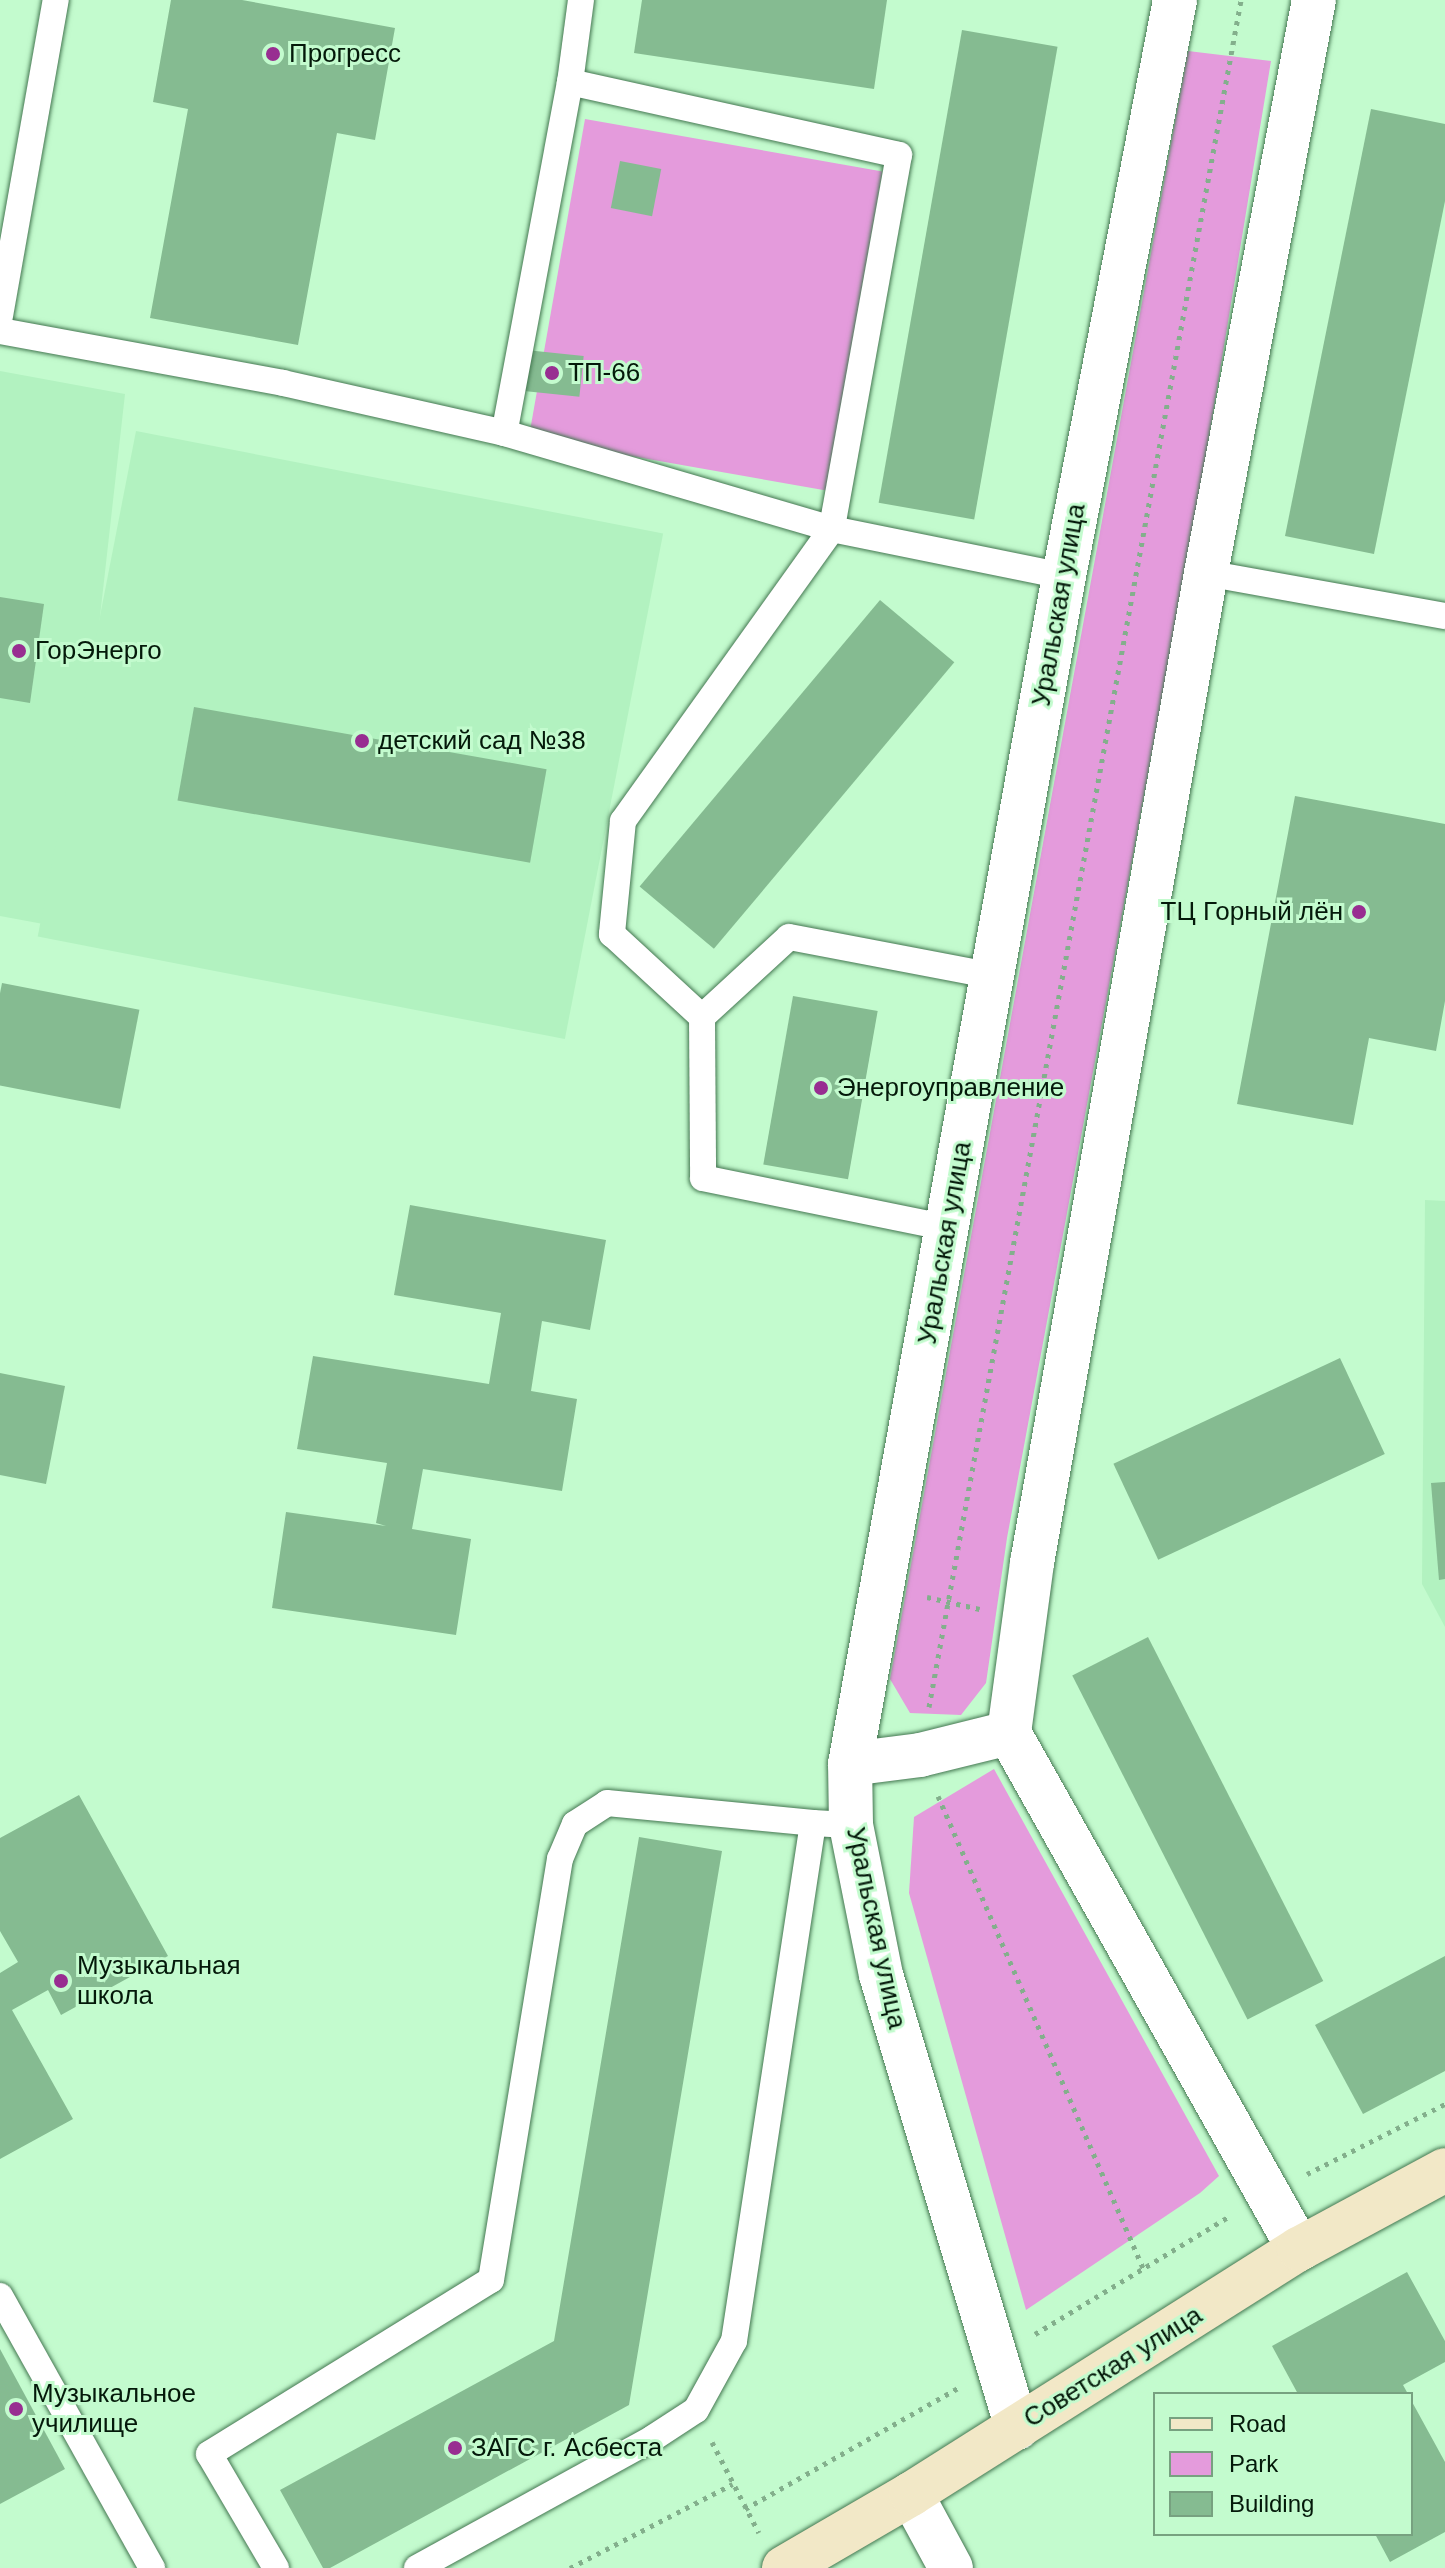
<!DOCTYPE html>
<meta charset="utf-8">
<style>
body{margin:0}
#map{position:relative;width:1445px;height:2568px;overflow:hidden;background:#c3fbce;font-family:Arial,sans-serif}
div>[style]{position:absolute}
.built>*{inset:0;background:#b2f2c0;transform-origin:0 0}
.green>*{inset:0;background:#e49bdc;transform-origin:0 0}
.building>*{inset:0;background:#85bb91;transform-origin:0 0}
.path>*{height:5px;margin-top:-2.5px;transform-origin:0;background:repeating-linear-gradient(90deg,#83af8c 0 4px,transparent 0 10px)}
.roads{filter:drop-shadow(0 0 2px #447751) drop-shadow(0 0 2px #447751)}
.lane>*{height:26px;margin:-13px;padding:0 13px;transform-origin:13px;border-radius:13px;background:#fff}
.street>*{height:44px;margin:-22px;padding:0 22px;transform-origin:22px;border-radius:22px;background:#fff}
.secondary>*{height:44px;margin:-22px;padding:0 22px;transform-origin:22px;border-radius:22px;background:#f2e8c7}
.dots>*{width:22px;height:22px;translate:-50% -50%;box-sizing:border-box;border:4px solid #c3fbce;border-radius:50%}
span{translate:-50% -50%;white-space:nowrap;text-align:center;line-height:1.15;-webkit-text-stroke:6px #c3fbce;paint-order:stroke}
.poi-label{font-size:26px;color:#04190a}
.left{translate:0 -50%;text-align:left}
.right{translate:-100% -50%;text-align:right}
.street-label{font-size:26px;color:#04190a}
.legend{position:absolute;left:1153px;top:2392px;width:260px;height:144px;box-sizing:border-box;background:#c3fbce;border:2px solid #77a180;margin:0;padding:10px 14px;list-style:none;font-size:24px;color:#04190a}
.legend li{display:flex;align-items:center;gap:16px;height:40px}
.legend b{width:40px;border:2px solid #77a180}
</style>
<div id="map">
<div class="built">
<div style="clip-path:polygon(0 371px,125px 394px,65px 928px,0 916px)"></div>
<div style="left:136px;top:431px;width:537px;height:515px;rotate:11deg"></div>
<div style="clip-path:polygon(1425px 1200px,1445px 1201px,1445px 1627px,1422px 1584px)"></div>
</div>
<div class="green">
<div style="clip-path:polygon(1188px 51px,1271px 61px,1199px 498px,1007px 1538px,986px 1683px,961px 1715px,910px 1713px,890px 1679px)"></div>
<div style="left:585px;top:119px;width:302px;height:324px;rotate:10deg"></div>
<div style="clip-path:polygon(994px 1769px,1219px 2176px,1200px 2193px,1026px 2310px,909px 1893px,914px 1817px)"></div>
</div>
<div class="building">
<div style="clip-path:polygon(171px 0,242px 0,395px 28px,375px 140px,337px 133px,298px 345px,150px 318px,188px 109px,153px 102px)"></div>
<div style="clip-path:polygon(642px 0,887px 0,874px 89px,634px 53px)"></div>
<div style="left:962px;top:30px;width:97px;height:480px;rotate:10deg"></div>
<div style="clip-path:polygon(1371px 109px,1445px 124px,1445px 201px,1374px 554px,1285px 536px)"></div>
<div style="left:620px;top:161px;width:42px;height:48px;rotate:11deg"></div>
<div style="left:526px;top:350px;width:58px;height:41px;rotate:6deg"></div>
<div style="clip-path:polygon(0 597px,44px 604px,30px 703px,0 698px)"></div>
<div style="left:880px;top:600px;width:97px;height:374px;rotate:40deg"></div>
<div style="left:194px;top:707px;width:358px;height:95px;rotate:10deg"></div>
<div style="clip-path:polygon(1295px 796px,1445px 824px,1445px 1001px,1436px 1051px,1369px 1038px,1353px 1125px,1237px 1104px)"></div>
<div style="left:2px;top:983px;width:140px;height:101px;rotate:11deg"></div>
<div style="left:793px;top:996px;width:86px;height:171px;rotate:10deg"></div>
<div style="clip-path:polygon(410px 1205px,606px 1240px,590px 1330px,542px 1321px,531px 1391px,577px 1399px,562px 1491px,423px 1469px,412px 1529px,471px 1539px,456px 1635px,272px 1608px,286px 1512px,386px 1526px,376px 1523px,387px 1463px,297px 1449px,313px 1356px,489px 1384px,501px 1313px,394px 1295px)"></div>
<div style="left:1340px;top:1358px;width:106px;height:250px;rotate:65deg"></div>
<div style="clip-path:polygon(0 1373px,65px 1386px,46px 1484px,0 1475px)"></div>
<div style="clip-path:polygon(1445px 1482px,1445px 1579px,1439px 1580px,1431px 1483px)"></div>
<div style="left:1148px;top:1637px;width:386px;height:85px;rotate:63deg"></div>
<div style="clip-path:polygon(79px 1795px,168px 1956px,61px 2015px,48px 1990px,12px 2010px,73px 2119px,0 2159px,0 1973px,18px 1962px,0 1931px,0 1838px)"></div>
<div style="clip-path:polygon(639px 1837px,722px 1851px,629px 2405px,330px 2568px,323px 2568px,280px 2490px,554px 2341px)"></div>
<div style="clip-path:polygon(1445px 1956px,1445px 2071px,1363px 2114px,1315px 2025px)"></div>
<div style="clip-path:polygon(1407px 2272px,1445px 2341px,1445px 2362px,1403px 2385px,1408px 2394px,1298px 2394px,1272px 2346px)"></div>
<div style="clip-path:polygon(0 2349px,65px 2469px,0 2504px)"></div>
<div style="clip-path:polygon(1411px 2400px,1445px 2462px,1445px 2532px,1390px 2562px,1375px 2534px,1411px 2534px)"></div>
</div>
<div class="path">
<div style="left:927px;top:1597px;width:54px;rotate:12.8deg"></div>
<div style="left:929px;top:1707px;width:1735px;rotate:-79.64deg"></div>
<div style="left:938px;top:1796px;width:515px;rotate:66.52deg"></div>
<div style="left:1307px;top:2174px;width:155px;rotate:-26.9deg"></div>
<div style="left:1035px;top:2334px;width:226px;rotate:-31.2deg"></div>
<div style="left:712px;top:2442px;width:102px;rotate:62.7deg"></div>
<div style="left:745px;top:2509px;width:245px;rotate:-29.6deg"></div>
<div style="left:570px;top:2568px;width:183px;rotate:-27.3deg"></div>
</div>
<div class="roads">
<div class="lane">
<div style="left:581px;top:0;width:83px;rotate:97.6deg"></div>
<div style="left:570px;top:82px;width:337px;rotate:12.5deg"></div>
<div style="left:899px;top:155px;width:380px;rotate:100.2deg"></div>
<div style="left:832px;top:529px;width:359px;rotate:125.6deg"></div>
<div style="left:623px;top:821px;width:114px;rotate:95.6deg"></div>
<div style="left:612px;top:934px;width:122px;rotate:42.7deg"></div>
<div style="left:702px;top:1017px;width:118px;rotate:-42.6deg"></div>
<div style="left:789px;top:937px;width:209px;rotate:10.8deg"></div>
<div style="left:570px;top:82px;width:357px;rotate:100.6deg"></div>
<div style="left:504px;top:433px;width:342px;rotate:16.3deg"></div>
<div style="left:832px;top:529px;width:237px;rotate:11.5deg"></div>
<div style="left:0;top:316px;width:321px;rotate:-80deg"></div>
<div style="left:0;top:331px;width:288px;rotate:10.4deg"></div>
<div style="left:283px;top:383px;width:227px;rotate:12.7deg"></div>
<div style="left:1206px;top:573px;width:243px;rotate:10.2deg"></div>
<div style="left:702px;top:1017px;width:161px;rotate:89.6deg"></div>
<div style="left:703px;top:1178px;width:250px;rotate:11.5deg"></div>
<div style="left:0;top:2296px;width:312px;rotate:60.8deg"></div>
<div style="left:276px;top:2568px;width:132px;rotate:-120.4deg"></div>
<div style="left:209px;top:2454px;width:331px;rotate:-31.7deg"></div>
<div style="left:491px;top:2280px;width:427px;rotate:-80.7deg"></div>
<div style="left:560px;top:1859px;width:38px;rotate:-67deg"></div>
<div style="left:575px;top:1824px;width:38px;rotate:-33deg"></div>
<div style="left:607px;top:1803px;width:207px;rotate:5.5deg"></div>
<div style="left:417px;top:2568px;width:269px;rotate:-28.8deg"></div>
<div style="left:653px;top:2438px;width:51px;rotate:-33.1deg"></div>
<div style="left:696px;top:2410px;width:79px;rotate:-61.2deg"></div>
<div style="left:734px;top:2341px;width:524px;rotate:-81.33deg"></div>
<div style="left:813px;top:1823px;width:18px;rotate:3deg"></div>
</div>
<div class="street">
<div style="left:850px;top:1764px;width:71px;rotate:-7.3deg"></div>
<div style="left:920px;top:1755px;width:92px;rotate:-13.9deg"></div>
<div style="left:1299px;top:2249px;width:592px;rotate:-119.34deg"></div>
<div style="left:1009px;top:1733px;width:172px;rotate:-82.3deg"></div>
<div style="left:1032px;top:1563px;width:1005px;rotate:-80.03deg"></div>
<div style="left:1206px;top:573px;width:583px;rotate:-79.33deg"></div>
<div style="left:1017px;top:2428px;width:473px;rotate:-106.7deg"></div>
<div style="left:881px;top:1975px;width:153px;rotate:-101.3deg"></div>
<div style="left:851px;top:1825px;width:61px;rotate:-90.9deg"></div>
<div style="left:850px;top:1764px;width:1207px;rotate:-79.79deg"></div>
<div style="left:1064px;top:576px;width:587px;rotate:-79.09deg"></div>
<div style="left:911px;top:2494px;width:84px;rotate:61.6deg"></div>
</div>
<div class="secondary">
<div style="left:784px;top:2568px;width:147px;rotate:-30.2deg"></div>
<div style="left:911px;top:2494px;width:459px;rotate:-32.3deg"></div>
<div style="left:1299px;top:2249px;width:166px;rotate:-28.4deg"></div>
</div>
</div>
<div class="dots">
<div style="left:273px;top:54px;background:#982e91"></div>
<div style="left:552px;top:373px;background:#982e91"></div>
<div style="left:19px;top:651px;background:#982e91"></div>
<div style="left:362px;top:741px;background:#982e91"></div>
<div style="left:1359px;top:912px;background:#982e91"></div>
<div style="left:821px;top:1088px;background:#982e91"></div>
<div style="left:61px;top:1981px;background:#982e91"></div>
<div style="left:16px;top:2409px;background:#982e91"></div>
<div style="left:455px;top:2448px;background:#982e91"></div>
</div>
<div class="poi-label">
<span class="left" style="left:289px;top:54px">Прогресс</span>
<span class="left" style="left:568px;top:373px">ТП-66</span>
<span class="left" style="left:35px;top:651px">ГорЭнерго</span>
<span class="left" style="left:378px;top:741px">детский сад №38</span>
<span class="right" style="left:1343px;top:912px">ТЦ Горный лён</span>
<span class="left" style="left:837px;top:1088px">Энергоуправление</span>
<span class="left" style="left:77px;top:1981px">Музыкальная<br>школа</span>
<span class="left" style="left:32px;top:2409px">Музыкальное<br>училище</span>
<span class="left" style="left:471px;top:2448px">ЗАГС г. Асбеста</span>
</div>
<div class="street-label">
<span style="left:1059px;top:605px;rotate:-80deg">Уральская улица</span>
<span style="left:945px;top:1243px;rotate:-80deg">Уральская улица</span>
<span style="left:876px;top:1928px;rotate:78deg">Уральская улица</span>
<span style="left:1113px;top:2367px;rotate:-32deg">Советская улица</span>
</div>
<ul class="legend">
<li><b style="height:10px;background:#f2e8c7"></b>Road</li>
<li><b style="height:22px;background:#e49bdc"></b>Park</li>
<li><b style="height:22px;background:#85bb91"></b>Building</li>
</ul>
</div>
